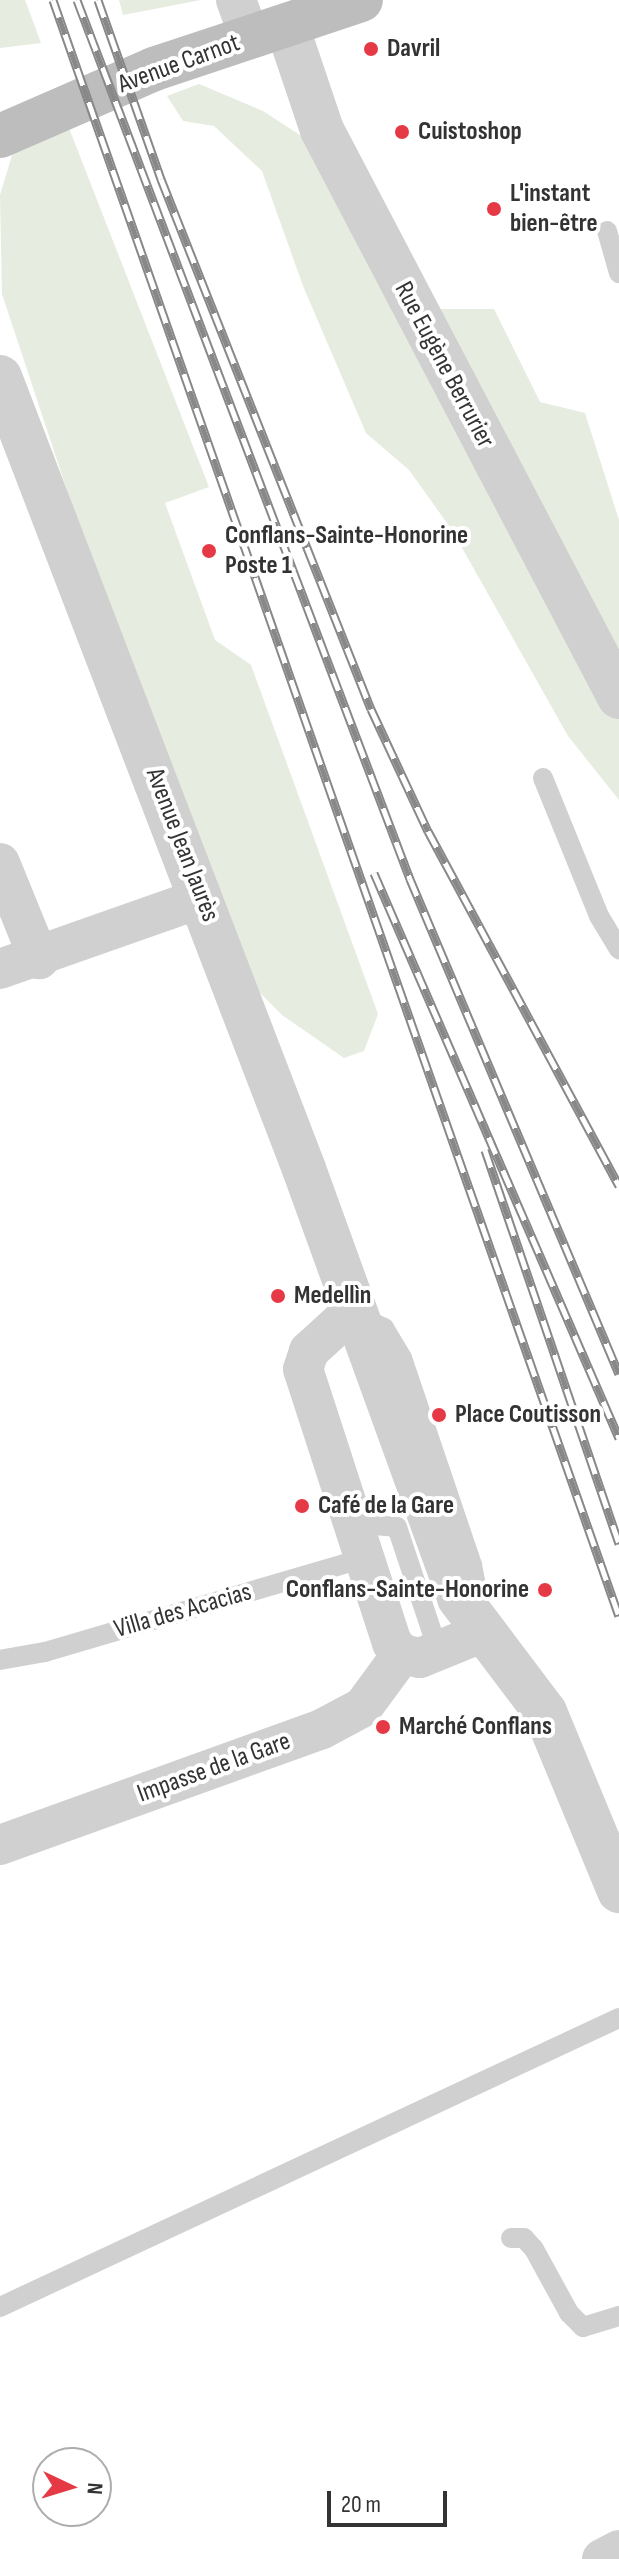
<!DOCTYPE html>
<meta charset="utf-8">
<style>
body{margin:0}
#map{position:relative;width:619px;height:2559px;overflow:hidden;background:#fff;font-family:"Sofia Sans Condensed",sans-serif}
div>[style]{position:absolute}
.green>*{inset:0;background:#e6ecdf}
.service>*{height:20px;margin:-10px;padding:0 10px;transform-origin:10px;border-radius:10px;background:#d0d0d0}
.minor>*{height:40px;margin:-20px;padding:0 20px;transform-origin:20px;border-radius:20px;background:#d0d0d0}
.tertiary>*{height:44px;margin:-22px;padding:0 22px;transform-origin:22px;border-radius:22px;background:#d0d0d0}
.secondary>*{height:44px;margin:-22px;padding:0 22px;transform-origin:22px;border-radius:22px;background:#bdbdbd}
.rail>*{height:9px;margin-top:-4.5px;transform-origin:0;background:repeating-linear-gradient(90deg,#fff 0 18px,#888 0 36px);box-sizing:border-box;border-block:2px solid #888}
.dots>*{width:22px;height:22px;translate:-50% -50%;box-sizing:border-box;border:4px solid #fff;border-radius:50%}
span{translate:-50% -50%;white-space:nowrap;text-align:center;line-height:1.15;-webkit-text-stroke:8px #fff;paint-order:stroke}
.poi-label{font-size:26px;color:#333;font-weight:700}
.left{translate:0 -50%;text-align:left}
.right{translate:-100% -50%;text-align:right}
.street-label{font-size:26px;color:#333}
.north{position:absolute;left:32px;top:2447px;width:80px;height:80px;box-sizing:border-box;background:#fff;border:2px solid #adadad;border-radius:50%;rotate:94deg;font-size:22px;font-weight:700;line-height:32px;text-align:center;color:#333}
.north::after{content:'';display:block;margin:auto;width:28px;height:36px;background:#e63946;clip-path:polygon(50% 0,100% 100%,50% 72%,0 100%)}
.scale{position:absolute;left:327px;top:2491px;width:120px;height:36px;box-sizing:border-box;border:4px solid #333;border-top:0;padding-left:10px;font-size:24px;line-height:28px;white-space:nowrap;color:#333;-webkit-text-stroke:6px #fff;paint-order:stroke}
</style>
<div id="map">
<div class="green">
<div style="clip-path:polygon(0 0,25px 0,41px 43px,0 48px)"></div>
<div style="clip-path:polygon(119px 0,201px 0,123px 15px)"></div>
<div style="clip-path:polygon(199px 84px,263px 111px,309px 141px,393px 309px,494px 309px,540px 402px,585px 413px,619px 520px,619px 800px,568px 736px,452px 530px,409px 470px,366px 433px,303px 286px,262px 171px,214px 126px,183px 121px,167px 96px)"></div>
<div style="clip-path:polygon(67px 123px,209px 487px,165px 503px,215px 640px,251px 665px,378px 1014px,364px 1051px,344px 1058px,282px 1015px,257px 990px,109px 617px,2px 294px,0 195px,13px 152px)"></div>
</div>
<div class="service">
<div style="left:607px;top:231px;width:44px;rotate:74.1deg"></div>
<div style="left:543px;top:778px;width:149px;rotate:67.9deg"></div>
<div style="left:599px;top:916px;width:39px;rotate:59deg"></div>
<div style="left:364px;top:1319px;width:22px;rotate:24deg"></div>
<div style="left:384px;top:1328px;width:35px;rotate:59deg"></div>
<div style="left:402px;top:1358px;width:219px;rotate:71.3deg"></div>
<div style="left:472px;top:1565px;width:37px;rotate:79deg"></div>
<div style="left:353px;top:1523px;width:44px;rotate:5.2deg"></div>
<div style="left:397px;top:1527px;width:130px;rotate:71.6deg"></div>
<div style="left:0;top:1660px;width:46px;rotate:-10.1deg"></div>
<div style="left:45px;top:1652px;width:333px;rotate:-16.4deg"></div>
<div style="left:511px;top:2238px;width:13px"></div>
<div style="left:524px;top:2238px;width:15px;rotate:48deg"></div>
<div style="left:534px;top:2249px;width:73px;rotate:61.3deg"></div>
<div style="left:569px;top:2313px;width:20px;rotate:45deg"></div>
<div style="left:583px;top:2327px;width:38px;rotate:-17deg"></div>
<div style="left:0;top:2307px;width:683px;rotate:-25.03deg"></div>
</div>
<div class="minor">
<div style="left:236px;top:0;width:40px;rotate:69.8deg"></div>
<div style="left:0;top:863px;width:104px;rotate:67.9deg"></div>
<div style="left:0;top:969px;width:214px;rotate:-19.4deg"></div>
<div style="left:358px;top:1316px;width:16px;rotate:165deg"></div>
<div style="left:343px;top:1320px;width:46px;rotate:137.6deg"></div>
<div style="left:309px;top:1351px;width:19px;rotate:108deg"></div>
<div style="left:303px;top:1369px;width:288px;rotate:72deg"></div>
<div style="left:392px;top:1643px;width:15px;rotate:48deg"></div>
<div style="left:402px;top:1654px;width:18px;rotate:13deg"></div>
<div style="left:420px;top:1658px;width:69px;rotate:-22.1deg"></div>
<div style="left:0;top:1845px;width:342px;rotate:-19.8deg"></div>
<div style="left:322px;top:1729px;width:47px;rotate:-28.2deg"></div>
<div style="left:363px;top:1707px;width:66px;rotate:-53.7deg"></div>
<div style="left:602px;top:2559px;width:19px;rotate:-28deg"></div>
</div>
<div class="tertiary">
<div style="left:287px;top:26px;width:110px;rotate:71.4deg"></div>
<div style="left:322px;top:130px;width:640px;rotate:62.35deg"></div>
<div style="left:0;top:377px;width:848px;rotate:69deg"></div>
<div style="left:304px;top:1169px;width:456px;rotate:70.1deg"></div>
<div style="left:459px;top:1598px;width:143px;rotate:53deg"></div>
<div style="left:545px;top:1712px;width:194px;rotate:67.5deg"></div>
</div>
<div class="secondary">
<div style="left:0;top:136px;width:168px;rotate:-23.5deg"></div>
<div style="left:154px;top:69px;width:218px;rotate:-18.4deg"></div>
</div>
<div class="rail">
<div style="left:53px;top:0;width:1712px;rotate:70.7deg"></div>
<div style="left:77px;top:0;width:940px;rotate:69.25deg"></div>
<div style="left:410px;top:879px;width:537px;rotate:67.11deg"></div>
<div style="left:98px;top:0;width:190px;rotate:70.6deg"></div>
<div style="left:161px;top:179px;width:570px;rotate:68.39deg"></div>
<div style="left:371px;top:709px;width:135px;rotate:65deg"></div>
<div style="left:428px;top:831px;width:403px;rotate:61.7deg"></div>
<div style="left:374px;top:873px;width:616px;rotate:66.56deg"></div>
<div style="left:485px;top:1150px;width:416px;rotate:71.2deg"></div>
</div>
<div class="dots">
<div style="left:371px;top:49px;background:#e63946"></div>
<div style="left:402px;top:132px;background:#e63946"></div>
<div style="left:494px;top:209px;background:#e63946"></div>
<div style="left:209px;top:551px;background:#e63946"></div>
<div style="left:278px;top:1296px;background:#e63946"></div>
<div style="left:439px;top:1415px;background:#e63946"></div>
<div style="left:302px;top:1506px;background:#e63946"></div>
<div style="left:545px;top:1590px;background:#e63946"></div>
<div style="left:383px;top:1727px;background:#e63946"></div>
</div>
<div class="poi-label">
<span class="left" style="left:387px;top:49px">Davril</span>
<span class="left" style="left:418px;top:132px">Cuistoshop</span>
<span class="left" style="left:510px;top:209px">L'instant<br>bien-être</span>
<span class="left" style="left:225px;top:551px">Conflans-Sainte-Honorine<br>Poste 1</span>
<span class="left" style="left:294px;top:1296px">Medellìn</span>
<span class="left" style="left:455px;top:1415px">Place Coutisson</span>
<span class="left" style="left:318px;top:1506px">Café de la Gare</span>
<span class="right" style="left:529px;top:1590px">Conflans-Sainte-Honorine</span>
<span class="left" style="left:399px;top:1727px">Marché Conflans</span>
</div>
<div class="street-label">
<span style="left:179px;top:64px;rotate:-20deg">Avenue Carnot</span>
<span style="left:444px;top:365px;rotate:62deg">Rue Eugène Berrurier</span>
<span style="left:182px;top:845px;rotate:69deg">Avenue Jean Jaurès</span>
<span style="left:183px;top:1611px;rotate:-16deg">Villa des Acacias</span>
<span style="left:214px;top:1768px;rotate:-20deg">Impasse de la Gare</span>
</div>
<div class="north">N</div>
<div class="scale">20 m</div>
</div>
